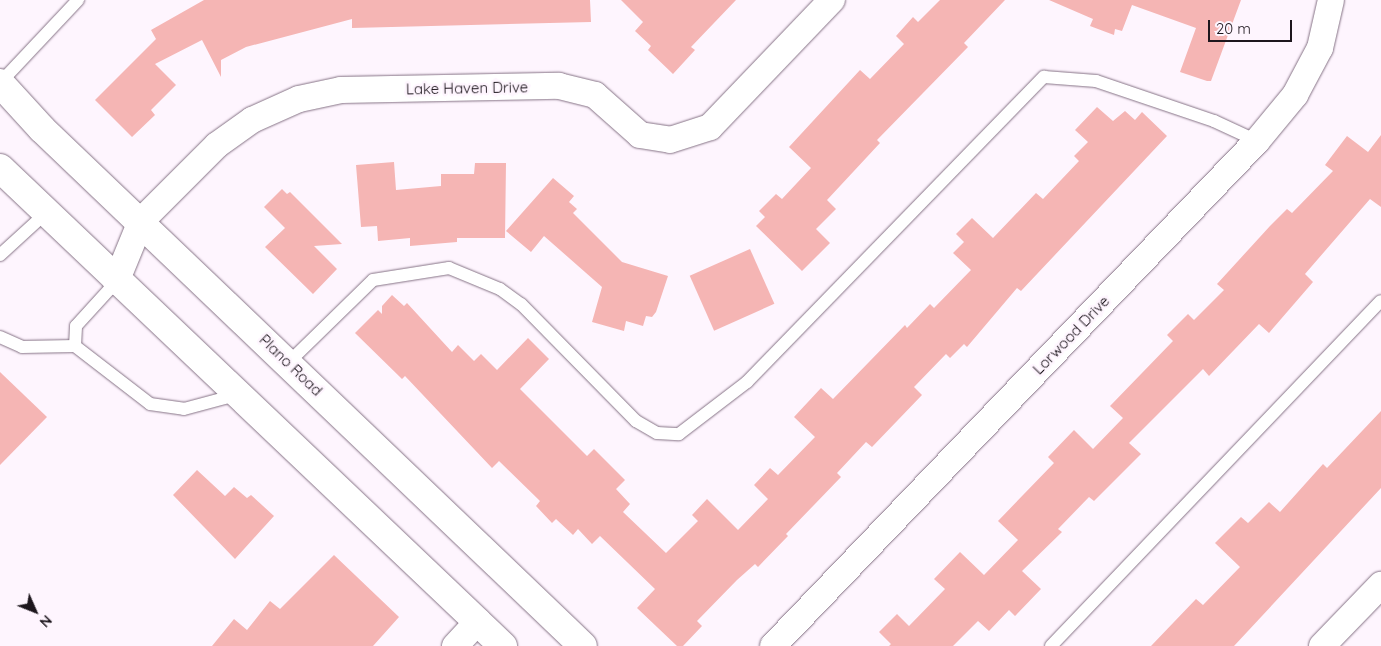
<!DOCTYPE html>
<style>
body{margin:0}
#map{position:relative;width:1381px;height:646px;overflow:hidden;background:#fef5fe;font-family:Quicksand,sans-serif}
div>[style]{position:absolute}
.building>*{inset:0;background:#f5b5b4;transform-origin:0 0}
.roads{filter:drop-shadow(0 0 1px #867386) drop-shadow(0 0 1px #867386)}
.service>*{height:12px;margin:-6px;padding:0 6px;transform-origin:6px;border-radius:6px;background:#fff}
.minor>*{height:26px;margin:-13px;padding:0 13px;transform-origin:13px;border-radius:13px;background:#fff}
.secondary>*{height:28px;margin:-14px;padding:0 14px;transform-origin:14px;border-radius:14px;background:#fff}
span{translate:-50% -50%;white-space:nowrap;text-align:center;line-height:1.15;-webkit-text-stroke:5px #fef5fe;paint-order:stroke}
.street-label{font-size:15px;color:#1d161d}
.north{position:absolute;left:10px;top:586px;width:50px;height:50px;-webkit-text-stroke:4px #fef5fe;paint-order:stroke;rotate:134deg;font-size:14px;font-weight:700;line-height:20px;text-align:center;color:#1d161d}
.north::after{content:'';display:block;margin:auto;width:18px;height:22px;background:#1d161d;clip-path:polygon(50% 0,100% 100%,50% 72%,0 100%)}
.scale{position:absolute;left:1208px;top:20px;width:84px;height:22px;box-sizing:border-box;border:2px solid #1d161d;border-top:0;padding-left:6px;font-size:15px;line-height:18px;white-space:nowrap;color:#1d161d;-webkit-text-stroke:4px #fef5fe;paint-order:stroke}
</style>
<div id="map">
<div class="building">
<div style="clip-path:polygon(204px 0,590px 0,591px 22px,352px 28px,352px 19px,246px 47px,221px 60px,221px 77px,202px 40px,155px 64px,176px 85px,151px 110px,155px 115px,132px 137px,95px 100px,156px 39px,151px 30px)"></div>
<div style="clip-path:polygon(621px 0,736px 0,691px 47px,695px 50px,673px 74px,648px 50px,651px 46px,635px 31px,643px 22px)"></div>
<div style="clip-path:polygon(940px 0,1005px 0,964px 43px,968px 47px,877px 140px,880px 143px,827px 200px,836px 209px,816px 229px,830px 243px,802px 271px,756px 226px,765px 217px,759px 211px,776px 194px,782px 199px,811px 168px,789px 147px,860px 70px,870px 79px,904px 44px,896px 36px,913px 17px,918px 22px)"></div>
<div style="clip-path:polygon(1049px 0,1241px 0,1211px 81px,1207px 81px,1180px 72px,1196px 28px,1132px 5px,1122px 31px,1115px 29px,1114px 35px,1090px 26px,1093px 19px)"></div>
<div style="clip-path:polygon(1097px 107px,1113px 121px,1125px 111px,1135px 120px,1142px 112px,1167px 136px,1021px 291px,1017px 288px,967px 347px,964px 344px,950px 358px,946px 354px,914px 387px,922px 395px,872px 447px,866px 442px,837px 473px,841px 477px,786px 534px,788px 536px,758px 567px,755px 564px,737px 580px,697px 621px,702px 626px,683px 646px,677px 646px,637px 608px,655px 589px,600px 536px,592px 544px,578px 529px,573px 535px,556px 519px,552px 523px,536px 506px,540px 501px,499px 461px,492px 468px,405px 376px,402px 379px,355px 333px,378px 310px,382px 314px,382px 306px,392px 295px,404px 306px,407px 303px,452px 352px,458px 345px,474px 361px,481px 354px,497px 370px,528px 338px,549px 359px,520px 389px,587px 456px,594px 449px,625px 480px,616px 489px,630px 504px,623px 512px,666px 553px,698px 521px,692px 515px,707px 499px,738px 530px,768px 499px,754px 485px,770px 468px,778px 475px,815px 437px,794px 417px,821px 388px,833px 399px,905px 325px,907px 328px,930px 304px,934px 308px,971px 270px,953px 253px,964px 242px,956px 234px,972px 218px,993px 238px,1036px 193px,1043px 199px,1079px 161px,1074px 156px,1088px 142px,1075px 130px)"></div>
<div style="clip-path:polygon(1381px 135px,1381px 207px,1370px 199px,1305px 274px,1313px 282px,1269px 333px,1259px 324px,1209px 376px,1203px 369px,1129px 443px,1141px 454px,1094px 501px,1089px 497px,1058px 529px,1062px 532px,1022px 571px,1041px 589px,1015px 616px,1009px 610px,989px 631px,978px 621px,953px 646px,889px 646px,891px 644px,879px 632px,897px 614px,909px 626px,945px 589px,934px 579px,960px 552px,984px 575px,1018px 540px,998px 521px,1054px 463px,1048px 457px,1074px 430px,1093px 449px,1123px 418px,1110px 406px,1173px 341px,1167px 335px,1188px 314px,1194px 320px,1224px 290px,1217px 284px,1270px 226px,1287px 209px,1292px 213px,1333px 171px,1325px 165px,1347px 136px,1368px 152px)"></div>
<div style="clip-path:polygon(394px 162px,396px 190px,441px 186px,441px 174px,474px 174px,475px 163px,506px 163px,505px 238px,457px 238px,457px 242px,410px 246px,410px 238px,378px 241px,377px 226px,361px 227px,356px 165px)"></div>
<div style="clip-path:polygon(553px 178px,574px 196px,569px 202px,577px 209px,573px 213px,622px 262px,668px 276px,656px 312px,652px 317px,646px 316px,643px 326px,626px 321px,624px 331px,592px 322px,602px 287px,544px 236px,531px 252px,506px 231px)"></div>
<div style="clip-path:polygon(282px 189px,287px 194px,290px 192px,342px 244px,314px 246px,337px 269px,313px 294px,265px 247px,285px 228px,264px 207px)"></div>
<div style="left:750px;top:249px;width:60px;height:66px;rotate:66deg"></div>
<div style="clip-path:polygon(0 372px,47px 417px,0 465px)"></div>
<div style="clip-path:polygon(1381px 411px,1381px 488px,1234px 646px,1151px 646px,1196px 599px,1203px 605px,1240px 567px,1215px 543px,1241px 517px,1248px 523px,1269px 502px,1280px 512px,1323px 464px,1327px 468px)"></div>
<div style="clip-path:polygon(197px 470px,225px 496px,234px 487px,247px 498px,251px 495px,274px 516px,235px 559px,173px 495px)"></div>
<div style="clip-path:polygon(334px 555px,399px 617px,373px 646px,212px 646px,234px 619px,247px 630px,270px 601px,280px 609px)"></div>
</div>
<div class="roads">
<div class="service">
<div style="left:0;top:83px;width:114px;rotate:-46.8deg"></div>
<div style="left:0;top:255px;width:62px;rotate:-42.4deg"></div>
<div style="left:0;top:337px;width:24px;rotate:24deg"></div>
<div style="left:22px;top:347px;width:53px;rotate:-1.1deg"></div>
<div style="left:75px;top:346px;width:95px;rotate:37.7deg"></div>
<div style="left:150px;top:404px;width:34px;rotate:8deg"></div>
<div style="left:184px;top:409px;width:54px;rotate:-15.1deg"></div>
<div style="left:75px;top:346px;width:20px;rotate:-87deg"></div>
<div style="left:76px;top:326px;width:59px;rotate:-47.7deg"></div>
<div style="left:288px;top:363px;width:119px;rotate:-44.3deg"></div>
<div style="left:373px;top:280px;width:77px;rotate:-9deg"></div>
<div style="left:449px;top:268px;width:55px;rotate:22.4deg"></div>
<div style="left:500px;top:289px;width:26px;rotate:36deg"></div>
<div style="left:521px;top:304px;width:164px;rotate:45.5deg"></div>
<div style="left:636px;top:421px;width:24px;rotate:30deg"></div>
<div style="left:657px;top:433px;width:22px;rotate:3deg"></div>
<div style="left:679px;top:434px;width:86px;rotate:-37.4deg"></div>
<div style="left:747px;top:382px;width:426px;rotate:-45.8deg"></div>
<div style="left:1044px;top:77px;width:52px;rotate:4.4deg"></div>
<div style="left:1096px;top:81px;width:125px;rotate:18.7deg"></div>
<div style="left:1214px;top:121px;width:47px;rotate:24.9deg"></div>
<div style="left:1051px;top:646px;width:477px;rotate:-46.3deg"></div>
</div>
<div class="minor">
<div style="left:116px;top:282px;width:66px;rotate:-67.7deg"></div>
<div style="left:141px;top:221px;width:107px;rotate:-45deg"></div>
<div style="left:217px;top:145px;width:43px;rotate:-35.5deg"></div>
<div style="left:252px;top:120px;width:51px;rotate:-24.1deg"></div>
<div style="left:299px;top:99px;width:43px;rotate:-12.1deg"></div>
<div style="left:341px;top:90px;width:218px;rotate:-1.1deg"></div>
<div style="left:559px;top:86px;width:37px;rotate:14deg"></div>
<div style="left:595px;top:95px;width:60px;rotate:41.6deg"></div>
<div style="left:640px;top:135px;width:30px;rotate:9deg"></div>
<div style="left:670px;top:140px;width:42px;rotate:-18deg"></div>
<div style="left:710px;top:127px;width:176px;rotate:-46.2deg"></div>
<div style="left:455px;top:646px;width:34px;rotate:-47deg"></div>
<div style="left:773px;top:646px;width:699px;rotate:-46.22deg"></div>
<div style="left:1257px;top:141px;width:60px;rotate:-50.4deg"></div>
<div style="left:1295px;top:95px;width:53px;rotate:-62deg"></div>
<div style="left:1320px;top:48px;width:49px;rotate:-77.1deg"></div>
<div style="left:1322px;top:646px;width:85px;rotate:-46deg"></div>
</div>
<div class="secondary">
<div style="left:0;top:83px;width:62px;rotate:47.6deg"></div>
<div style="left:42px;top:129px;width:748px;rotate:43.7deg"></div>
<div style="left:0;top:168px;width:694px;rotate:43.54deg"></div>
</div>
</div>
<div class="street-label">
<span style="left:467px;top:88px;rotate:-1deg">Lake Haven Drive</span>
<span style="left:1071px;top:335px;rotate:-46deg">Lorwood Drive</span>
<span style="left:291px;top:365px;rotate:44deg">Plano Road</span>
</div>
<div class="north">N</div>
<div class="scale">20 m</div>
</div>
